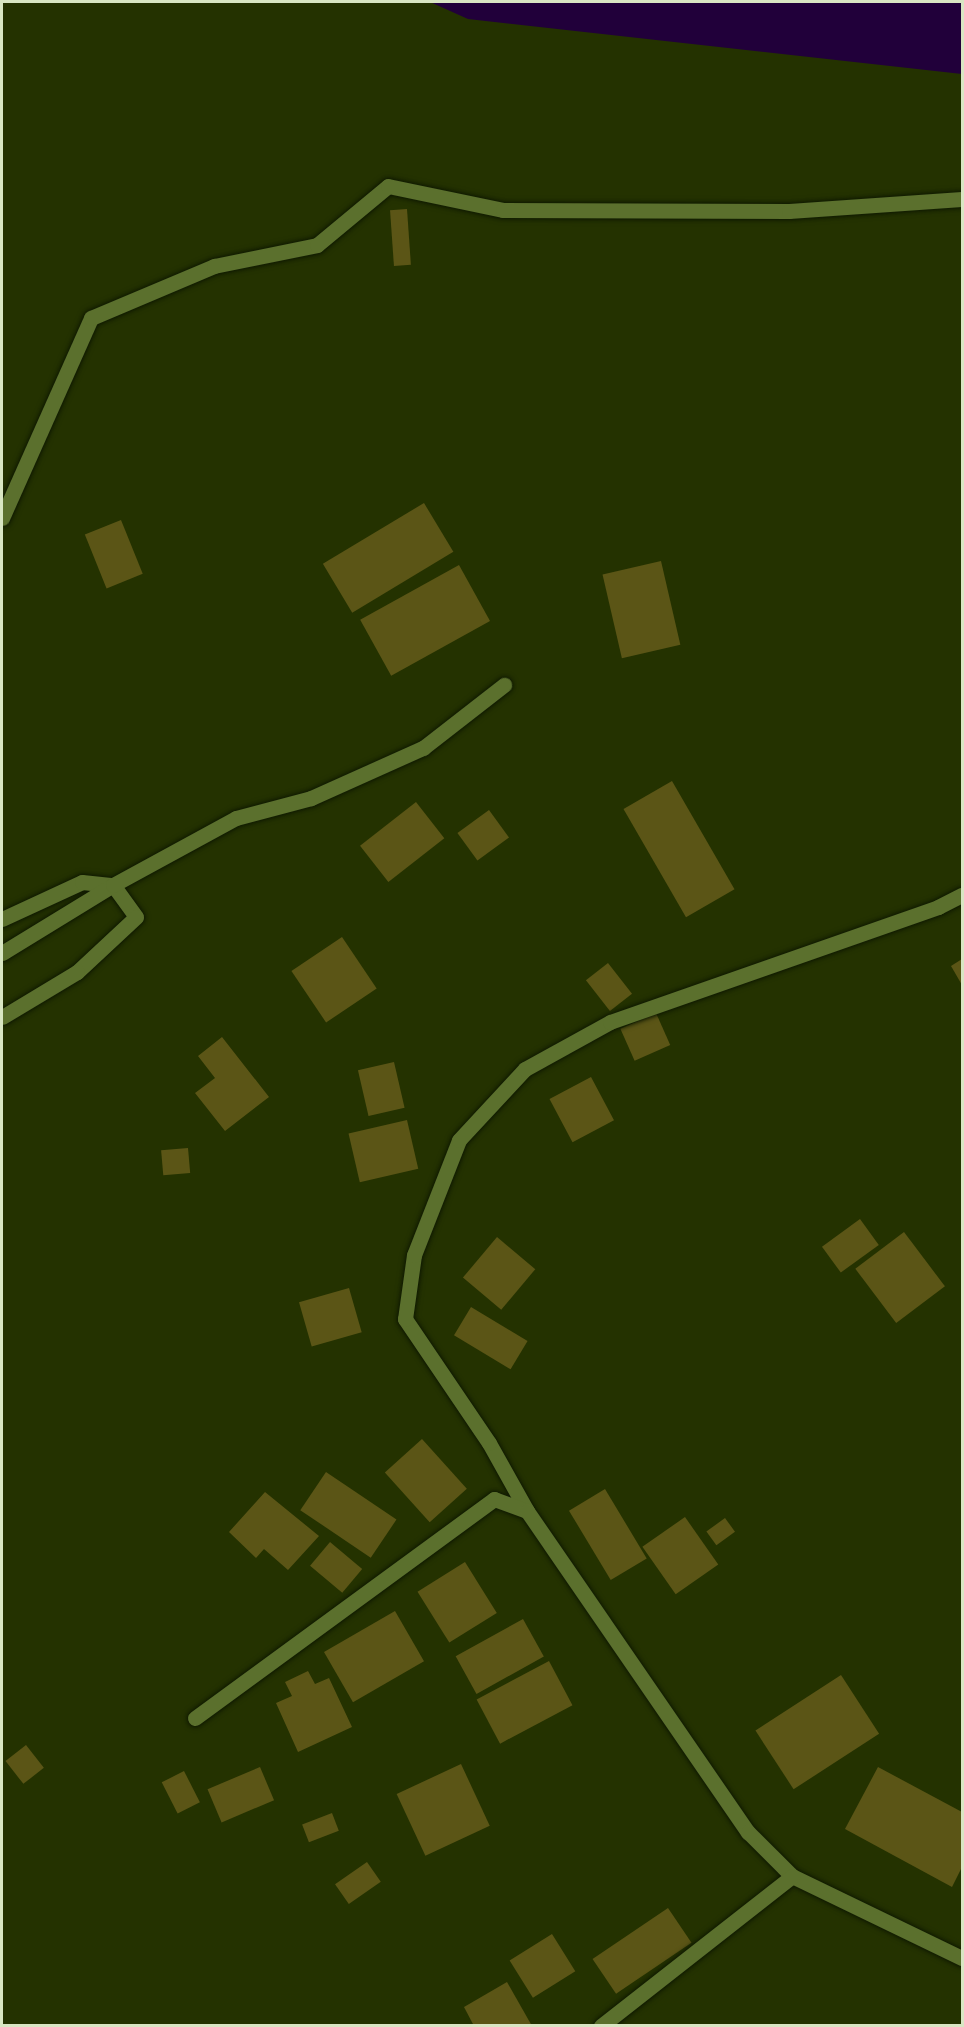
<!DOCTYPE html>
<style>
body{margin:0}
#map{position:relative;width:964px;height:2027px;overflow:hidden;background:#243200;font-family:"Crimson Pro",serif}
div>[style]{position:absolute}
.water>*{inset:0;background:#21003a}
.building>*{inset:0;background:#5b5516;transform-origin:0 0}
.roads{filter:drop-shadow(0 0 2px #0f1900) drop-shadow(0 0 2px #0f1900)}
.lane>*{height:15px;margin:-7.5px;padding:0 7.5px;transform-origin:7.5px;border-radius:7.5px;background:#5b702d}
.street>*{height:15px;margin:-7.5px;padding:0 7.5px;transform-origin:7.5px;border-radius:7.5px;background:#5b702d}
span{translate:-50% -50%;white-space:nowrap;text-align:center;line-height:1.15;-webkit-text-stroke:6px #243200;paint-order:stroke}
.frame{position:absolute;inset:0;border:3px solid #d9e6c3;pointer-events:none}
</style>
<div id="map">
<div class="water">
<div style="clip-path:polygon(430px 2px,962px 2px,962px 74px,468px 19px)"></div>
</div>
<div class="building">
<div style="left:407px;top:209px;width:56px;height:17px;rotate:86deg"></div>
<div style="left:424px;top:503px;width:57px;height:118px;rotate:59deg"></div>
<div style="left:121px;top:520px;width:58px;height:39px;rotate:68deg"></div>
<div style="left:661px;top:561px;width:86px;height:60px;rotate:77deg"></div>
<div style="left:459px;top:565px;width:64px;height:113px;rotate:61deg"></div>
<div style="left:672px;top:781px;width:125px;height:56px;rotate:60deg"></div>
<div style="left:416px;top:802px;width:46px;height:71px;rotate:52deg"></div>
<div style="left:489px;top:810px;width:34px;height:39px;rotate:54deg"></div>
<div style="left:342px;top:937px;width:62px;height:61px;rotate:56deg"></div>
<div style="clip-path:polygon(962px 959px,962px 985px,951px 966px)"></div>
<div style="left:608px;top:963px;width:39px;height:28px;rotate:52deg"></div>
<div style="left:656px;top:1013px;width:35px;height:39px;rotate:66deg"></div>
<div style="clip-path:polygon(222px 1037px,269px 1097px,225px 1131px,195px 1093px,215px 1078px,198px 1056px)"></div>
<div style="left:394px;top:1062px;width:47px;height:37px;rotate:77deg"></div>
<div style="left:591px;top:1077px;width:49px;height:47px;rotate:62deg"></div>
<div style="left:407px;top:1120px;width:50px;height:60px;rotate:77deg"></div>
<div style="left:188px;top:1148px;width:25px;height:27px;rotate:85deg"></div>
<div style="left:860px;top:1219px;width:32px;height:47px;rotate:54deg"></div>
<div style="left:904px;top:1232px;width:68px;height:61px;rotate:53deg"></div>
<div style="left:497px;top:1237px;width:50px;height:53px;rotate:40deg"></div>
<div style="left:349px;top:1288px;width:46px;height:52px;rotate:74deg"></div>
<div style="left:471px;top:1307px;width:66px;height:33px;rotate:31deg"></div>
<div style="left:422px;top:1439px;width:67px;height:50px;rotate:48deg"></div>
<div style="left:326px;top:1472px;width:85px;height:46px;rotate:34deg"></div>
<div style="left:605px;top:1489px;width:81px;height:42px;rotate:59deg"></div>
<div style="clip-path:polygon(265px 1492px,319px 1536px,288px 1570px,264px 1549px,256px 1558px,229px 1532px)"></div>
<div style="left:685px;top:1517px;width:58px;height:52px;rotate:55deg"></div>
<div style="left:725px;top:1518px;width:17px;height:23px;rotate:54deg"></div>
<div style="left:330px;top:1542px;width:42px;height:31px;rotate:40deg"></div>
<div style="left:465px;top:1562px;width:60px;height:56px;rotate:58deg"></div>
<div style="left:395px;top:1611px;width:58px;height:82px;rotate:60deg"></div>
<div style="left:523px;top:1619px;width:43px;height:77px;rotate:61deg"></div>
<div style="left:549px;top:1661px;width:50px;height:82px;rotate:62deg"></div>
<div style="clip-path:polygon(308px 1671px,315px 1684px,329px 1678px,352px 1727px,298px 1752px,276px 1703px,292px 1696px,285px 1682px)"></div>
<div style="left:841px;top:1675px;width:70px;height:102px;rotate:57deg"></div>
<div style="left:26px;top:1745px;width:29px;height:26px;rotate:52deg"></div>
<div style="left:461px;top:1764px;width:68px;height:71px;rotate:65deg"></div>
<div style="left:260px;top:1767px;width:36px;height:57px;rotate:67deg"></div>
<div style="clip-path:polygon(878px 1767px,962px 1812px,962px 1867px,952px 1887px,845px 1829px)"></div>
<div style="left:184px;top:1771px;width:35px;height:25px;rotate:63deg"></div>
<div style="left:332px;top:1813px;width:19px;height:32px;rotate:69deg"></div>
<div style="left:367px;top:1862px;width:24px;height:39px;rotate:55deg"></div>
<div style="left:668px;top:1908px;width:42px;height:91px;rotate:56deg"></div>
<div style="left:552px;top:1934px;width:44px;height:50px;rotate:58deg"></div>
<div style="clip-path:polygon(507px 1982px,532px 2026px,474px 2026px,464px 2007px)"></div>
</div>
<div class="roads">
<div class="lane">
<div style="left:2px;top:518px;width:219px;rotate:-66deg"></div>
<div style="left:91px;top:318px;width:134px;rotate:-22.9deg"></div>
<div style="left:214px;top:266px;width:105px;rotate:-11.5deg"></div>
<div style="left:317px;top:245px;width:92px;rotate:-39.7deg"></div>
<div style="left:388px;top:186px;width:117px;rotate:11.8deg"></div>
<div style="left:503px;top:210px;width:286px;rotate:0.2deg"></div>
<div style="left:789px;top:211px;width:173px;rotate:-4deg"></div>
</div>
<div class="street">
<div style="left:2px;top:919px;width:88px;rotate:-24.8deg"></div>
<div style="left:82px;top:882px;width:31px;rotate:6deg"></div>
<div style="left:113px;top:885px;width:39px;rotate:54deg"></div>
<div style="left:136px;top:917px;width:81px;rotate:137deg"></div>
<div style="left:77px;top:972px;width:87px;rotate:149deg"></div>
<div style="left:2px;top:953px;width:130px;rotate:-31.5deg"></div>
<div style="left:113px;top:885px;width:140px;rotate:-28.6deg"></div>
<div style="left:236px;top:818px;width:78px;rotate:-14.9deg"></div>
<div style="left:311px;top:798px;width:123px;rotate:-24.1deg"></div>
<div style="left:423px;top:748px;width:103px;rotate:-37.9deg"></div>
<div style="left:527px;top:1511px;width:78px;rotate:-119.2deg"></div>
<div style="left:489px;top:1443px;width:150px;rotate:-124.1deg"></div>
<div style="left:405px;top:1319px;width:65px;rotate:-82deg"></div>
<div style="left:414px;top:1255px;width:123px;rotate:-68.6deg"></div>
<div style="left:459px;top:1140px;width:97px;rotate:-47.1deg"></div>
<div style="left:525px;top:1069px;width:97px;rotate:-28.9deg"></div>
<div style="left:610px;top:1022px;width:348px;rotate:-19.3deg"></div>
<div style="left:938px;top:907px;width:27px;rotate:-27deg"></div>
<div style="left:195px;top:1718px;width:371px;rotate:-36.2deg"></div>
<div style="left:494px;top:1499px;width:35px;rotate:20deg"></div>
<div style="left:527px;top:1511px;width:390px;rotate:55.5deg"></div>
<div style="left:748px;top:1832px;width:62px;rotate:45deg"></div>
<div style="left:792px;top:1876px;width:189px;rotate:25.8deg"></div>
<div style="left:601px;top:2026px;width:243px;rotate:-38.1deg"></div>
</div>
</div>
<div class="frame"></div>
</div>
